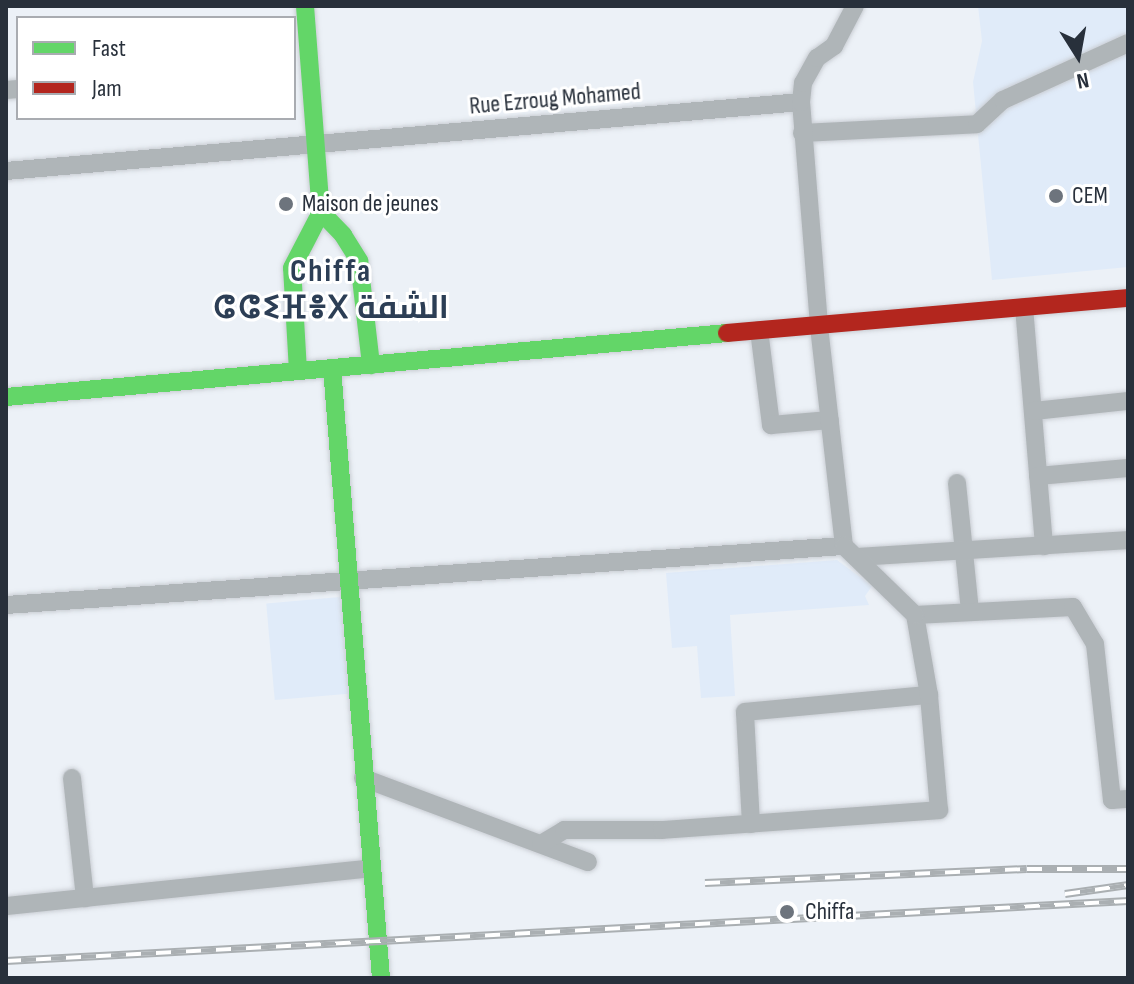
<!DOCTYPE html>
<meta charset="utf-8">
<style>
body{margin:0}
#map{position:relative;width:1134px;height:984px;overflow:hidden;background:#ecf1f7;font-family:"Sofia Sans Condensed",Cairo,"Noto Sans Tifinagh",sans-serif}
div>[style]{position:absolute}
.built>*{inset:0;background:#e0ebf9;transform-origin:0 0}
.roads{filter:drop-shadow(0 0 2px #caced4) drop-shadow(0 0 2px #caced4)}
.street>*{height:18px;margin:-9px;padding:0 9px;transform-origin:9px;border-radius:9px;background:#afb5b8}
.fast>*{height:18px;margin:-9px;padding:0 9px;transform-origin:9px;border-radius:9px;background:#63d668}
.jam>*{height:18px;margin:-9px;padding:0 9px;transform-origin:9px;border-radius:9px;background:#b3261e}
.rail>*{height:8px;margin-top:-4px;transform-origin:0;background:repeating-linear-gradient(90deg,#fff 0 15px,#aaafb2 0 30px);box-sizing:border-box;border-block:2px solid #aaafb2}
.dots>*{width:22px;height:22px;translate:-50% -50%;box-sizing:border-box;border:4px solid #fff;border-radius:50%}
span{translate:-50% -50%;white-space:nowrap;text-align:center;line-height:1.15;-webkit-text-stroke:6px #fff;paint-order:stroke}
.street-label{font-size:24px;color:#28303b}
.poi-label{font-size:24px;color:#28303b}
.left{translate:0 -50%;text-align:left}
.district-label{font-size:32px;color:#2c3e55;font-weight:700;letter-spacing:2px}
.frame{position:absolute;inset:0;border:8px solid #28303b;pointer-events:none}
.legend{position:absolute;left:16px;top:16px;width:280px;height:104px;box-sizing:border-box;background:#fff;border:2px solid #a9acb1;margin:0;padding:10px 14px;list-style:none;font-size:24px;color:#28303b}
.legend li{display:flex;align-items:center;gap:16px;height:40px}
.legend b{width:40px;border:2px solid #a9acb1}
.north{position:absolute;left:1038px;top:16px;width:80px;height:80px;-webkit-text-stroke:6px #fff;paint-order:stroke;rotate:169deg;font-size:22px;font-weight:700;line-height:32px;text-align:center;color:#28303b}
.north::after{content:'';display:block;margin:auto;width:28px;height:36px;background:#28303b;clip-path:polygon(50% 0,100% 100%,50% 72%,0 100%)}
</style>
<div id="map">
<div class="built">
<div style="clip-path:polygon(978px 6px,1128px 6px,1128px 267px,992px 280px,973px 82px,982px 41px)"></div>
<div style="clip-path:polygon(837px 560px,872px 586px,865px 596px,869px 605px,730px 615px,735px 696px,701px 698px,697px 646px,672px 648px,666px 573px)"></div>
<div style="left:340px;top:597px;width:97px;height:74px;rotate:85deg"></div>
</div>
<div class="roads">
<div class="street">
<div style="left:6px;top:90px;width:12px;rotate:-5deg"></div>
<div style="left:802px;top:133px;width:175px;rotate:-2.9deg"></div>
<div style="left:977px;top:124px;width:35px;rotate:-43deg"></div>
<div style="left:1003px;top:100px;width:137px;rotate:-24.5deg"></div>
<div style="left:6px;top:171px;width:798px;rotate:-4.96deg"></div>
<div style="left:1024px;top:307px;width:240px;rotate:85.2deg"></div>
<div style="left:759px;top:330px;width:96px;rotate:82.8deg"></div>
<div style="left:771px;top:425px;width:59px;rotate:-4.8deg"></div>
<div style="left:1034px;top:411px;width:95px;rotate:-6.1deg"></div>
<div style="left:1038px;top:476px;width:90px;rotate:-5.1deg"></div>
<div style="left:957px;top:483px;width:129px;rotate:84.2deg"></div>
<div style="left:858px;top:557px;width:271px;rotate:-3.6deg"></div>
<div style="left:6px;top:605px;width:840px;rotate:-4.03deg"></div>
<div style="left:844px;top:546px;width:222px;rotate:-96.5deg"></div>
<div style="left:819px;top:325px;width:224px;rotate:-94.6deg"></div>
<div style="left:801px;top:102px;width:19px;rotate:-84deg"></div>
<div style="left:803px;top:83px;width:29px;rotate:-61deg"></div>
<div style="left:817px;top:58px;width:21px;rotate:-35deg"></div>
<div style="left:834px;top:46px;width:45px;rotate:-62.3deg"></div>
<div style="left:915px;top:615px;width:158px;rotate:-2.9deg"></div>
<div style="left:1073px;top:607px;width:43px;rotate:59.3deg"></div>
<div style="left:1095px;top:644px;width:157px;rotate:83.8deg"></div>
<div style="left:1112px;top:800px;width:16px;rotate:-4deg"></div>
<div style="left:72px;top:778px;width:121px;rotate:83.8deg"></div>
<div style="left:363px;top:778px;width:240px;rotate:20.5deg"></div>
<div style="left:751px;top:824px;width:112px;rotate:-93.1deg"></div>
<div style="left:745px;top:712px;width:185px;rotate:-5.3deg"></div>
<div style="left:541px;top:844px;width:27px;rotate:-31deg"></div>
<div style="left:564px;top:830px;width:98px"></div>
<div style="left:662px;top:830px;width:278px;rotate:-4.1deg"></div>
<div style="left:939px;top:810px;width:115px;rotate:-95deg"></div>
<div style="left:929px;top:695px;width:81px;rotate:-99.9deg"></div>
<div style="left:915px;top:615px;width:99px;rotate:-135.8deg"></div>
<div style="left:6px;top:906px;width:367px;rotate:-5.9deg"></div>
</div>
<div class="fast">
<div style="left:305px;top:6px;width:207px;rotate:85.6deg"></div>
<div style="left:321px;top:212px;width:32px;rotate:46deg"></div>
<div style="left:343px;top:235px;width:31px;rotate:58deg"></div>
<div style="left:359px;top:261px;width:105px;rotate:83.4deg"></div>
<div style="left:332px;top:368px;width:612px;rotate:85.41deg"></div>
<div style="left:298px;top:371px;width:103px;rotate:-93.3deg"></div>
<div style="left:292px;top:268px;width:63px;rotate:-62.6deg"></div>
<div style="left:6px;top:397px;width:724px;rotate:-5.07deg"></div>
</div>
<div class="jam">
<div style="left:727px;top:333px;width:403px;rotate:-5deg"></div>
</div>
</div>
<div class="rail">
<div style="left:705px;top:883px;width:322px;rotate:-2.5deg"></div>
<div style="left:1027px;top:869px;width:101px"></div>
<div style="left:1065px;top:894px;width:64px;rotate:-8.1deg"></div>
<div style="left:6px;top:961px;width:1124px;rotate:-3.06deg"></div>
</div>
<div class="dots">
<div style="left:1056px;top:196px;background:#6d747d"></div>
<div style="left:286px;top:204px;background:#6d747d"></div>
<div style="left:787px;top:912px;background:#6d747d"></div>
</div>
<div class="street-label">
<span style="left:555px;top:99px;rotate:-5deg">Rue Ezroug Mohamed</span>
</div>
<div class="poi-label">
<span class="left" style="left:1072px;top:196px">CEM</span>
<span class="left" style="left:302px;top:204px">Maison de jeunes</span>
<span class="left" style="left:805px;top:912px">Chiffa</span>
</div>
<div class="district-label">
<span style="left:331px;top:291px">Chiffa<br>ⵛⵛⵉⴼⴻⵝ الشفة</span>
</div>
<div class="frame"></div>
<ul class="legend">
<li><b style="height:10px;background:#63d668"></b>Fast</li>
<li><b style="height:10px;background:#b3261e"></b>Jam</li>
</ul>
<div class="north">N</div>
</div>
